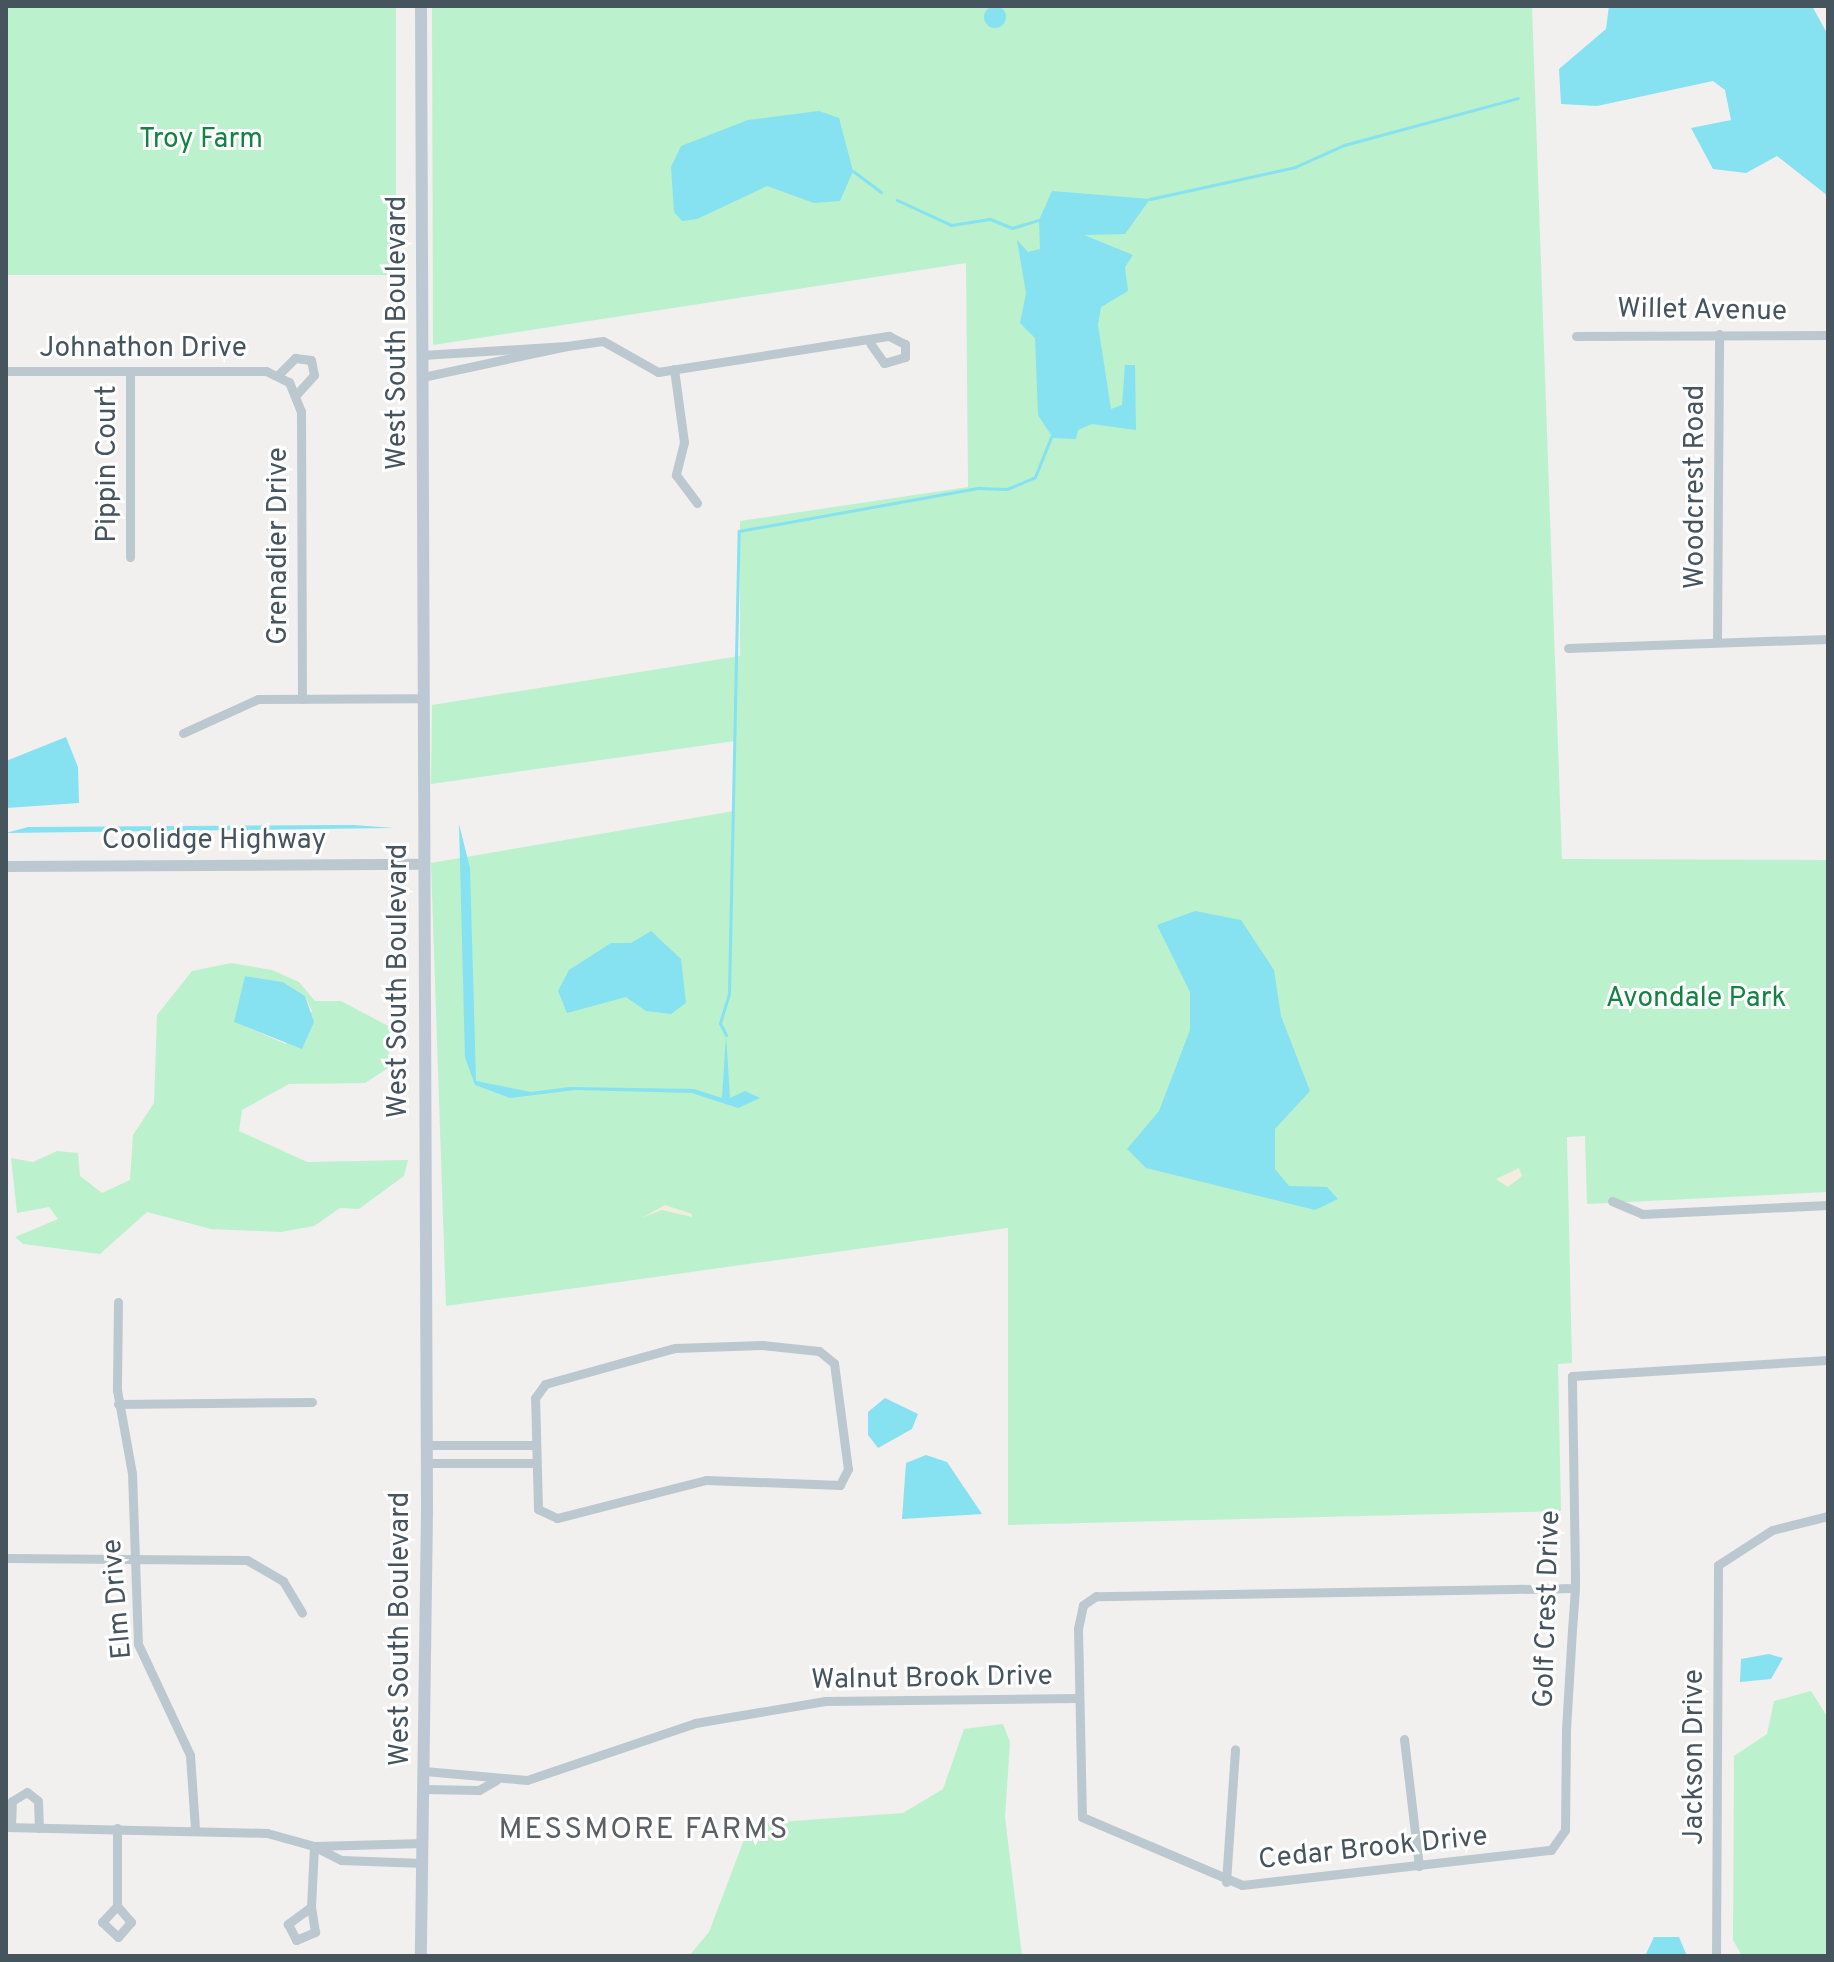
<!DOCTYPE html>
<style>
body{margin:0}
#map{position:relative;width:1834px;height:1962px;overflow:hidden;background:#f2efef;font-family:Overpass,sans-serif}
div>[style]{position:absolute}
.green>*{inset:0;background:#bbf1cd;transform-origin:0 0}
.sand>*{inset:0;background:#f4ecdf}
.water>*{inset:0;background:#86e1f0}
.round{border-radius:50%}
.stream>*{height:3px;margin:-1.5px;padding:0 1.5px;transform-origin:1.5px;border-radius:1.5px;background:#86e1f0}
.minor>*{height:9px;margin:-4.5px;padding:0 4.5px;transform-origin:4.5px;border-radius:4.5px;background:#bcc8cf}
.tertiary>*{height:11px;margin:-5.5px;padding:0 5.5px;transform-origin:5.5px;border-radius:5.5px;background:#bcc8cf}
.secondary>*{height:12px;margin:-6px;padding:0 6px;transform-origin:6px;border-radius:6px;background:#bcc9d4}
span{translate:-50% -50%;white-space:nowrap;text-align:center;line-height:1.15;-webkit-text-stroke:6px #fff;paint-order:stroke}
.park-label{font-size:28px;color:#128344}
.street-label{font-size:28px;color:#46545e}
.neighbourhood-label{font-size:30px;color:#5b6064;letter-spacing:2px}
.frame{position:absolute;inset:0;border:8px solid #46545e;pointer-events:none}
</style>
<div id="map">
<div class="green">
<div style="left:6px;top:6px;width:390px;height:269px"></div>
<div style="clip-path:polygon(432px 6px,1532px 6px,1562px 859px,1828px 860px,1828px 1192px,1587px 1204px,1585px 1136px,1567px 1137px,1572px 1363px,1558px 1364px,1561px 1511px,1008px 1525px,1008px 1228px,446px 1306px,431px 863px,734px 811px,735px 741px,431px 784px,432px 705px,740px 656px,740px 521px,968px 487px,966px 263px,433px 345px)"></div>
<div style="clip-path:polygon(evenodd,231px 963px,272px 970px,299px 982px,315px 1001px,341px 1001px,390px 1027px,388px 1068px,365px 1083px,289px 1084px,242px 1110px,239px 1131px,307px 1162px,408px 1160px,404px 1176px,359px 1209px,340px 1208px,314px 1226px,281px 1232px,211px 1229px,147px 1212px,100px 1254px,23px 1244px,15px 1237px,58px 1219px,49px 1207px,17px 1213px,11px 1158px,33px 1162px,57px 1151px,78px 1153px,80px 1176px,102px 1193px,130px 1180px,133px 1135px,154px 1103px,157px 1015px,192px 971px,231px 963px,245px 976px,283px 982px,305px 996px,312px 1011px,286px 1044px,235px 1022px,245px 976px)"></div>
<div style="clip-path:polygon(1811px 1691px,1828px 1718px,1828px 1956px,1742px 1956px,1733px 1940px,1734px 1756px,1767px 1734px,1774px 1701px)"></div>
<div style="clip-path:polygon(1003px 1724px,1010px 1742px,1005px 1817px,1022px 1956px,689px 1956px,709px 1932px,750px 1824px,903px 1813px,943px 1789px,964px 1729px)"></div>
</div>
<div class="sand">
<div style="clip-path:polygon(1519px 1168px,1522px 1176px,1508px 1187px,1496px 1179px)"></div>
<div style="clip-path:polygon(665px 1205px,692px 1214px,692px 1217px,662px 1210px,642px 1218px)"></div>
</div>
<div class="water">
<div class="round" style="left:984px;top:6px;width:22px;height:22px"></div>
<div style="clip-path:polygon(1609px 6px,1812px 6px,1828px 35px,1828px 196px,1777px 156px,1746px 173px,1713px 169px,1691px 128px,1731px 120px,1725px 90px,1713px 81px,1597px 106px,1561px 104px,1559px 69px,1606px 29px)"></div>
<div style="clip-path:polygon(819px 111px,839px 118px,853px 171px,840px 201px,814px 203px,767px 186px,697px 219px,682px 221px,674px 212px,671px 167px,681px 146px,748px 120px)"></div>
<div style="clip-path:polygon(1052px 191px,1150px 199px,1125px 234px,1084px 235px,1133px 255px,1125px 267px,1128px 291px,1101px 307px,1098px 325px,1111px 409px,1122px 405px,1125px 365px,1135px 365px,1136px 430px,1092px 424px,1078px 430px,1076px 439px,1053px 438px,1038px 415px,1035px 338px,1020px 323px,1026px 293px,1017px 240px,1028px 252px,1040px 249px,1039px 220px)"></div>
<div style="clip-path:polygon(66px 737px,78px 767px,79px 803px,6px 808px,6px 761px)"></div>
<div style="clip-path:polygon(459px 824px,470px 868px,476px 1081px,531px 1092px,569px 1087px,694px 1089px,722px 1098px,726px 1035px,730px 1098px,745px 1091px,760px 1098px,738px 1108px,692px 1093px,575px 1090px,510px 1098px,475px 1085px,465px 1057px)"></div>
<div style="clip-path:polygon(354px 825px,394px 828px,6px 833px,28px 827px)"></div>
<div style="clip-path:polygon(1195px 911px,1241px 920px,1274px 970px,1281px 1016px,1310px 1091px,1275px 1129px,1275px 1169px,1289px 1186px,1327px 1187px,1338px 1199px,1315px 1210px,1146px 1168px,1127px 1149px,1159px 1111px,1190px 1030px,1190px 992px,1157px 925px)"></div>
<div style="clip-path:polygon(651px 931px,681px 959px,686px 1003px,671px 1014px,646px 1011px,626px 997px,567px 1013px,558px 991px,569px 970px,611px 943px,631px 943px)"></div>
<div style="clip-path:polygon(245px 976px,283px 982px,305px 996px,314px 1022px,302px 1049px,234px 1022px)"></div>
<div style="clip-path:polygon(885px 1398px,918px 1414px,912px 1429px,878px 1448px,868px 1435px,868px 1412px)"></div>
<div style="clip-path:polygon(926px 1455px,947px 1462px,982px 1514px,902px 1519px,906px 1463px)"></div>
<div style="clip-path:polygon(1769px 1654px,1783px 1658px,1771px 1679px,1740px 1682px,1741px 1659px)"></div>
<div style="clip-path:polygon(1654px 1937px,1679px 1937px,1687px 1956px,1645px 1956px)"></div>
</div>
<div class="stream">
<div style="left:853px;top:171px;width:35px;rotate:37deg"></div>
<div style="left:1150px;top:199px;width:148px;rotate:-12.4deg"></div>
<div style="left:1295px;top:167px;width:54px;rotate:-24.2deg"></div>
<div style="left:1344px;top:145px;width:180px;rotate:-15.1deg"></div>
<div style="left:897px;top:200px;width:60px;rotate:24.8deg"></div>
<div style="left:951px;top:225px;width:39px;rotate:-9deg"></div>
<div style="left:990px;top:219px;width:24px;rotate:22deg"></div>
<div style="left:1012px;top:228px;width:28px;rotate:-17deg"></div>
<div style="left:726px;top:1035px;width:13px;rotate:-117deg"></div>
<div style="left:720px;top:1023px;width:31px;rotate:-73deg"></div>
<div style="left:729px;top:993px;width:462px;rotate:-88.8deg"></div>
<div style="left:739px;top:531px;width:244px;rotate:-10.2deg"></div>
<div style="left:979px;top:488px;width:28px;rotate:2deg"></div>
<div style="left:1007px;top:489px;width:30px;rotate:-23deg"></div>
<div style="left:1035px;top:477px;width:43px;rotate:-68.2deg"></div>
</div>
<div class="minor">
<div style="left:1576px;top:336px;width:252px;rotate:-0.2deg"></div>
<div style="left:567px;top:346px;width:36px;rotate:-8deg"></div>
<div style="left:603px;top:341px;width:63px;rotate:29.4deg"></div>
<div style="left:658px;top:372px;width:234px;rotate:-8.9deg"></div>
<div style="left:889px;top:336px;width:18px;rotate:27deg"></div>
<div style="left:905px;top:344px;width:13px;rotate:90deg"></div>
<div style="left:905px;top:357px;width:22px;rotate:164deg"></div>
<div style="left:884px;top:363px;width:24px;rotate:-125deg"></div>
<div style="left:423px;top:355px;width:144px;rotate:-3.6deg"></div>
<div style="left:567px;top:346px;width:147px;rotate:167.9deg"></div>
<div style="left:674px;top:369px;width:74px;rotate:82.2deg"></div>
<div style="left:684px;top:442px;width:34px;rotate:104deg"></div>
<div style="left:676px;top:475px;width:35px;rotate:53deg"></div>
<div style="left:6px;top:371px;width:260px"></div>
<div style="left:266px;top:371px;width:25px;rotate:26deg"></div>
<div style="left:289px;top:382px;width:31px;rotate:68deg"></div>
<div style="left:301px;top:411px;width:288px;rotate:89.8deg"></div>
<div style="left:130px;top:371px;width:186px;rotate:90deg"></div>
<div style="left:279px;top:374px;width:23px;rotate:-45deg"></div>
<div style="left:295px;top:358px;width:16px;rotate:7deg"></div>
<div style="left:311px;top:360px;width:15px;rotate:79deg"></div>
<div style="left:314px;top:375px;width:25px;rotate:132deg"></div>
<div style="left:1717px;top:640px;width:306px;rotate:-89.6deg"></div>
<div style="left:1568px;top:648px;width:260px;rotate:-2deg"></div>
<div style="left:183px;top:733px;width:82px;rotate:-24.4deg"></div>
<div style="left:258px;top:699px;width:165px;rotate:-0.3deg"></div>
<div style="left:1612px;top:1201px;width:33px;rotate:23deg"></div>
<div style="left:1642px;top:1214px;width:186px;rotate:-2.8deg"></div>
<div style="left:118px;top:1302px;width:88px;rotate:90.7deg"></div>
<div style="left:117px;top:1390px;width:84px;rotate:79.8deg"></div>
<div style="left:132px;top:1473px;width:171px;rotate:88deg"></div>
<div style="left:138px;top:1644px;width:123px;rotate:64.9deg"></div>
<div style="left:190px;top:1755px;width:73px;rotate:86.1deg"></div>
<div style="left:762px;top:1345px;width:57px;rotate:6deg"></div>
<div style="left:819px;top:1351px;width:19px;rotate:39deg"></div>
<div style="left:834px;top:1363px;width:107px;rotate:82.5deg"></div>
<div style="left:848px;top:1469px;width:18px;rotate:117deg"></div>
<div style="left:840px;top:1485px;width:134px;rotate:-177.9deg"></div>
<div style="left:706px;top:1480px;width:154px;rotate:165.7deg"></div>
<div style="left:557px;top:1518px;width:21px;rotate:-155deg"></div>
<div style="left:538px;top:1509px;width:111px;rotate:-91.5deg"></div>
<div style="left:535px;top:1398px;width:17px;rotate:-54deg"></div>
<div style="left:545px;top:1384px;width:135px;rotate:-15.5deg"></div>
<div style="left:675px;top:1348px;width:87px;rotate:-2deg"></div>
<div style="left:118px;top:1404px;width:194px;rotate:-0.6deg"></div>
<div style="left:427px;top:1445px;width:107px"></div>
<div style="left:426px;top:1463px;width:109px"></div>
<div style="left:6px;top:1558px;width:241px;rotate:0.5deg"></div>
<div style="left:247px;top:1560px;width:42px;rotate:30.3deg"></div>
<div style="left:283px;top:1581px;width:37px;rotate:59deg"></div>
<div style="left:1575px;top:1588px;width:479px;rotate:179deg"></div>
<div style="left:1096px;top:1596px;width:16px;rotate:145deg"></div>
<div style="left:1083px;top:1605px;width:24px;rotate:102deg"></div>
<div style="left:1078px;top:1628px;width:189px;rotate:88.8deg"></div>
<div style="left:1082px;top:1817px;width:174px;rotate:23deg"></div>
<div style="left:1242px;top:1885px;width:311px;rotate:-6.5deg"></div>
<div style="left:1551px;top:1850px;width:24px;rotate:-55deg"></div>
<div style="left:1565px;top:1830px;width:100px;rotate:-89.4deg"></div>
<div style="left:1566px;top:1730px;width:100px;rotate:-86.6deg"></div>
<div style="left:1572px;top:1630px;width:42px;rotate:-85.9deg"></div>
<div style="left:1575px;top:1588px;width:14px;rotate:-90deg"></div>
<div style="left:1575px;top:1574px;width:198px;rotate:-90.9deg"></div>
<div style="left:1572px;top:1376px;width:256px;rotate:-3.6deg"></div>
<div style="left:1404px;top:1739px;width:128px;rotate:83.3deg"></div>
<div style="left:424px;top:1771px;width:103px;rotate:5deg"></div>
<div style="left:527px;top:1780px;width:177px;rotate:-18.7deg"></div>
<div style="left:695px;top:1723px;width:132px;rotate:-9.6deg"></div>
<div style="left:825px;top:1701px;width:253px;rotate:-0.7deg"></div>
<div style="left:424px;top:1789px;width:55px;rotate:1deg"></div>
<div style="left:479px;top:1790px;width:20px;rotate:-30deg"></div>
<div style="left:6px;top:1827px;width:261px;rotate:1.3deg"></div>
<div style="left:267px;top:1833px;width:49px;rotate:15.5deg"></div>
<div style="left:314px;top:1846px;width:61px;rotate:92.8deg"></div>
<div style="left:311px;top:1907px;width:29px;rotate:144deg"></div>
<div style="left:288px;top:1924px;width:18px;rotate:63deg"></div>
<div style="left:296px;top:1940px;width:21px;rotate:-23deg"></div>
<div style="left:315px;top:1932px;width:25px;rotate:-99deg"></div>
<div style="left:11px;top:1827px;width:26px;rotate:-88deg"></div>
<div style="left:12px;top:1801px;width:17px;rotate:-31deg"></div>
<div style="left:27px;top:1792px;width:14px;rotate:39deg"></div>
<div style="left:38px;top:1801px;width:27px;rotate:88deg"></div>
<div style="left:117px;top:1828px;width:78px;rotate:90deg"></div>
<div style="left:117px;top:1906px;width:22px;rotate:133deg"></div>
<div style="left:102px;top:1922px;width:22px;rotate:43deg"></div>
<div style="left:118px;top:1937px;width:20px;rotate:-49deg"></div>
<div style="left:131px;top:1922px;width:21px;rotate:-131deg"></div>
<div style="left:423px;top:1863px;width:82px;rotate:-177.9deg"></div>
<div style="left:341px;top:1860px;width:30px;rotate:-153deg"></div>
<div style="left:314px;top:1846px;width:109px;rotate:-1.6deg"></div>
<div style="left:1226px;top:1882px;width:133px;rotate:-86.1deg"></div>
<div style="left:1716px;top:1956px;width:391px;rotate:-89.7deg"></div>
<div style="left:1718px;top:1565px;width:64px;rotate:-32.9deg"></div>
<div style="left:1772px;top:1530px;width:58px;rotate:-14deg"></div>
</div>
<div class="tertiary">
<div style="left:6px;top:866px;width:417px;rotate:-0.3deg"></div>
</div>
<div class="secondary">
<div style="left:421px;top:6px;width:1507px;rotate:89.77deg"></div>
<div style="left:427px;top:1513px;width:443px;rotate:90.8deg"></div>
</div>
<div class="park-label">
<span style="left:201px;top:140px">Troy Farm</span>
<span style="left:1696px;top:999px">Avondale Park</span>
</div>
<div class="street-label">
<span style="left:1702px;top:311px;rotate:1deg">Willet Avenue</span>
<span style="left:398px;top:333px;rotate:-90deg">West South Boulevard</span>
<span style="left:143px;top:349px">Johnathon Drive</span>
<span style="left:108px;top:464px;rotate:-90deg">Pippin Court</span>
<span style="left:1696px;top:487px;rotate:-90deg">Woodcrest Road</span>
<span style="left:279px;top:546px;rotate:-90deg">Grenadier Drive</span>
<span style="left:214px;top:841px">Coolidge Highway</span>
<span style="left:399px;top:981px;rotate:-90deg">West South Boulevard</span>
<span style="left:118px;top:1599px;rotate:-95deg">Elm Drive</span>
<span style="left:1548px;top:1609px;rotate:-88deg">Golf Crest Drive</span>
<span style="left:401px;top:1629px;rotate:-90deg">West South Boulevard</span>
<span style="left:932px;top:1679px;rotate:-1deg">Walnut Brook Drive</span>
<span style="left:1695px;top:1757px;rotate:-90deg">Jackson Drive</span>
<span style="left:1373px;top:1849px;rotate:-6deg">Cedar Brook Drive</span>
</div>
<div class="neighbourhood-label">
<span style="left:644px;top:1831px">MESSMORE FARMS</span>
</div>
<div class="frame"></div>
</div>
